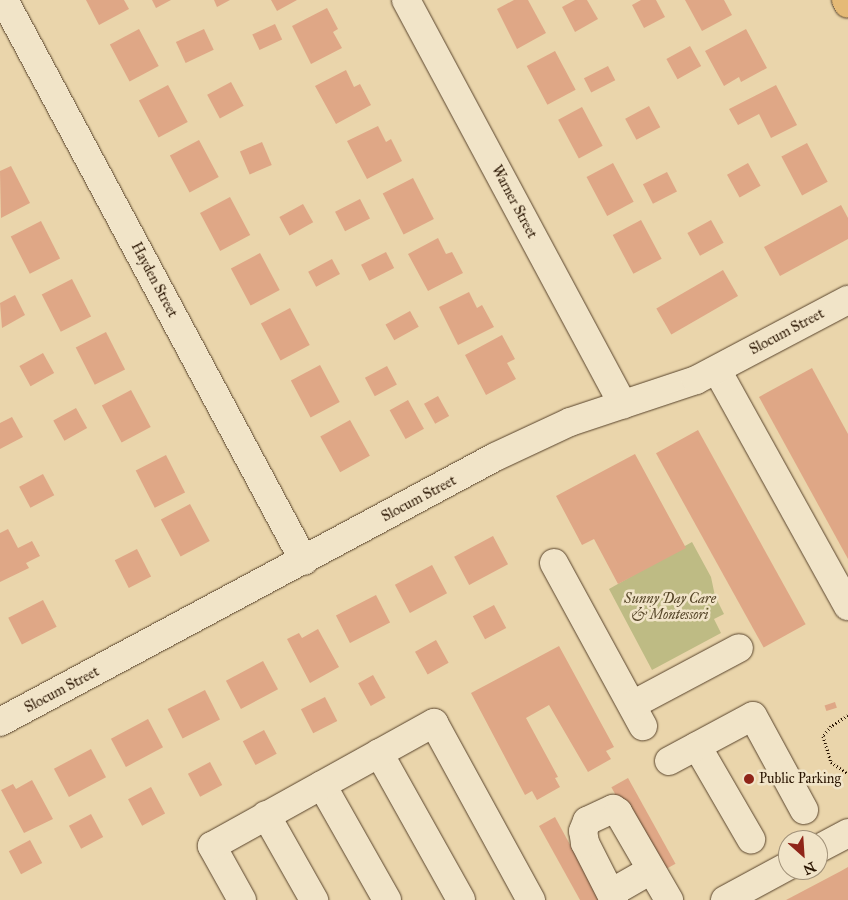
<!DOCTYPE html>
<style>
body{margin:0}
#map{position:relative;width:848px;height:900px;overflow:hidden;background:#ead5ab;font-family:"IM FELL Great Primer",serif}
div>[style]{position:absolute}
.green>*{inset:0;background:#bebb84}
.building>*{inset:0;background:#dfa786;transform-origin:0 0}
.path>*{height:3px;margin-top:-1.5px;transform-origin:0;background:repeating-linear-gradient(90deg,#291401 0 1px,transparent 0 3.5px)}
.roads{filter:drop-shadow(0 0 1px #59442c) drop-shadow(0 0 1px #59442c)}
.minor>*{height:28px;margin:-14px;padding:0 14px;transform-origin:14px;border-radius:14px;background:#f1e4c8}
.major>*{height:28px;margin:-14px;padding:0 14px;transform-origin:14px;border-radius:14px;background:#e5ba76}
.dots>*{width:14px;height:14px;translate:-50% -50%;box-sizing:border-box;border:2px solid #f1e4c8;border-radius:50%}
span{translate:-50% -50%;white-space:nowrap;text-align:center;line-height:1.15;-webkit-text-stroke:5px #f1e4c8;paint-order:stroke}
.street-label{font-size:14px;color:#291401}
.park-label{font-size:14px;color:#564628;font-style:italic}
.poi-label{font-size:14px;color:#291401}
.left{translate:0 -50%;text-align:left}
.north{position:absolute;left:778px;top:830px;width:50px;height:50px;box-sizing:border-box;background:#f1e4c8;border:1px solid #a19178;border-radius:50%;rotate:154deg;font-size:14px;font-weight:700;line-height:20px;text-align:center;color:#291401}
.north::after{content:'';display:block;margin:auto;width:18px;height:22px;background:#8f2418;clip-path:polygon(50% 0,100% 100%,50% 72%,0 100%)}
</style>
<div id="map">
<div class="green">
<div style="clip-path:polygon(692px 542px,711px 577px,715px 596px,724px 614px,714px 619px,721px 633px,652px 670px,609px 589px)"></div>
</div>
<div class="building">
<div style="clip-path:polygon(86px 0,124px 0,129px 9px,99px 25px)"></div>
<div style="clip-path:polygon(152px 0,171px 0,156px 8px)"></div>
<div style="clip-path:polygon(214px 0,230px 0,217px 7px)"></div>
<div style="clip-path:polygon(271px 0,297px 0,277px 11px)"></div>
<div style="clip-path:polygon(514px 0,528px 0,546px 33px,517px 49px,497px 9px)"></div>
<div style="clip-path:polygon(575px 0,587px 0,598px 19px,575px 32px,562px 7px)"></div>
<div style="clip-path:polygon(641px 0,656px 0,665px 17px,644px 28px,632px 5px)"></div>
<div style="clip-path:polygon(685px 0,724px 0,732px 15px,702px 31px)"></div>
<div style="clip-path:polygon(327px 8px,338px 29px,333px 32px,342px 48px,311px 64px,292px 26px)"></div>
<div style="left:275px;top:24px;width:17px;height:25px;rotate:65deg"></div>
<div style="left:139px;top:29px;width:42px;height:33px;rotate:62deg"></div>
<div style="left:204px;top:29px;width:23px;height:31px;rotate:65deg"></div>
<div style="clip-path:polygon(746px 29px,767px 68px,741px 82px,739px 77px,724px 86px,705px 51px)"></div>
<div style="left:690px;top:46px;width:23px;height:27px;rotate:61deg"></div>
<div style="left:555px;top:51px;width:44px;height:32px;rotate:62deg"></div>
<div style="left:608px;top:66px;width:16px;height:27px;rotate:63deg"></div>
<div style="clip-path:polygon(346px 70px,354px 87px,360px 84px,371px 105px,336px 124px,315px 86px)"></div>
<div style="left:231px;top:82px;width:27px;height:27px;rotate:62deg"></div>
<div style="left:168px;top:85px;width:42px;height:33px;rotate:62deg"></div>
<div style="clip-path:polygon(776px 85px,797px 125px,771px 138px,759px 114px,738px 125px,729px 109px)"></div>
<div style="left:649px;top:106px;width:24px;height:27px;rotate:62deg"></div>
<div style="left:582px;top:107px;width:44px;height:27px;rotate:62deg"></div>
<div style="clip-path:polygon(378px 126px,386px 142px,391px 139px,402px 161px,367px 179px,347px 141px)"></div>
<div style="left:199px;top:140px;width:42px;height:33px;rotate:62deg"></div>
<div style="left:262px;top:142px;width:25px;height:24px;rotate:67deg"></div>
<div style="left:807px;top:143px;width:44px;height:29px;rotate:62deg"></div>
<div style="left:613px;top:163px;width:44px;height:30px;rotate:62deg"></div>
<div style="left:748px;top:163px;width:26px;height:24px;rotate:61deg"></div>
<div style="clip-path:polygon(11px 166px,30px 203px,1px 218px,0 171px)"></div>
<div style="left:667px;top:172px;width:22px;height:27px;rotate:63deg"></div>
<div style="left:413px;top:178px;width:46px;height:34px;rotate:63deg"></div>
<div style="left:230px;top:197px;width:43px;height:34px;rotate:62deg"></div>
<div style="left:360px;top:199px;width:22px;height:28px;rotate:63deg"></div>
<div style="left:303px;top:204px;width:21px;height:27px;rotate:61deg"></div>
<div style="clip-path:polygon(841px 205px,848px 218px,848px 239px,780px 276px,764px 247px)"></div>
<div style="left:641px;top:220px;width:44px;height:32px;rotate:62deg"></div>
<div style="left:711px;top:220px;width:26px;height:27px;rotate:61deg"></div>
<div style="left:41px;top:221px;width:42px;height:34px;rotate:63deg"></div>
<div style="clip-path:polygon(438px 238px,446px 254px,452px 252px,463px 273px,428px 291px,408px 254px)"></div>
<div style="left:386px;top:252px;width:18px;height:28px;rotate:63deg"></div>
<div style="left:260px;top:253px;width:42px;height:33px;rotate:62deg"></div>
<div style="left:332px;top:259px;width:17px;height:27px;rotate:62deg"></div>
<div style="left:723px;top:270px;width:30px;height:77px;rotate:60deg"></div>
<div style="left:72px;top:279px;width:42px;height:34px;rotate:63deg"></div>
<div style="clip-path:polygon(469px 292px,477px 308px,482px 305px,494px 327px,458px 345px,439px 307px)"></div>
<div style="clip-path:polygon(15px 295px,25px 315px,2px 328px,0 303px)"></div>
<div style="left:290px;top:308px;width:42px;height:33px;rotate:62deg"></div>
<div style="left:410px;top:311px;width:18px;height:28px;rotate:61deg"></div>
<div style="left:106px;top:332px;width:42px;height:34px;rotate:63deg"></div>
<div style="clip-path:polygon(502px 335px,515px 359px,507px 363px,516px 379px,486px 395px,465px 355px)"></div>
<div style="left:43px;top:353px;width:23px;height:27px;rotate:61deg"></div>
<div style="left:320px;top:365px;width:42px;height:33px;rotate:62deg"></div>
<div style="left:387px;top:366px;width:21px;height:25px;rotate:62deg"></div>
<div style="clip-path:polygon(812px 368px,848px 434px,848px 559px,759px 397px)"></div>
<div style="left:131px;top:390px;width:42px;height:33px;rotate:62deg"></div>
<div style="left:438px;top:396px;width:23px;height:16px;rotate:61deg"></div>
<div style="left:408px;top:400px;width:33px;height:21px;rotate:61deg"></div>
<div style="left:76px;top:408px;width:23px;height:26px;rotate:61deg"></div>
<div style="clip-path:polygon(12px 417px,23px 437px,0 449px,0 423px)"></div>
<div style="left:350px;top:420px;width:41px;height:34px;rotate:61deg"></div>
<div style="left:698px;top:430px;width:222px;height:48px;rotate:61deg"></div>
<div style="clip-path:polygon(635px 454px,686px 548px,618px 584px,594px 539px,582px 545px,556px 496px)"></div>
<div style="left:166px;top:455px;width:42px;height:34px;rotate:63deg"></div>
<div style="left:43px;top:474px;width:24px;height:27px;rotate:62deg"></div>
<div style="left:190px;top:504px;width:42px;height:33px;rotate:62deg"></div>
<div style="clip-path:polygon(8px 529px,18px 548px,32px 541px,40px 556px,26px 563px,29px 568px,0 582px,0 533px)"></div>
<div style="left:493px;top:536px;width:32px;height:44px;rotate:62deg"></div>
<div style="left:137px;top:549px;width:31px;height:25px;rotate:63deg"></div>
<div style="left:432px;top:565px;width:32px;height:42px;rotate:62deg"></div>
<div style="left:376px;top:595px;width:31px;height:45px;rotate:63deg"></div>
<div style="left:43px;top:600px;width:30px;height:39px;rotate:63deg"></div>
<div style="left:494px;top:605px;width:26px;height:24px;rotate:62deg"></div>
<div style="clip-path:polygon(318px 629px,339px 667px,310px 683px,287px 639px,299px 633px,302px 638px)"></div>
<div style="left:436px;top:640px;width:26px;height:24px;rotate:61deg"></div>
<div style="clip-path:polygon(559px 646px,614px 747px,606px 751px,611px 759px,588px 772px,549px 705px,526px 718px,558px 777px,555px 778px,560px 787px,537px 800px,532px 791px,525px 795px,471px 693px)"></div>
<div style="left:263px;top:661px;width:32px;height:42px;rotate:62deg"></div>
<div style="left:373px;top:675px;width:26px;height:17px;rotate:61deg"></div>
<div style="left:205px;top:690px;width:33px;height:42px;rotate:63deg"></div>
<div style="left:325px;top:697px;width:27px;height:27px;rotate:63deg"></div>
<div style="left:835px;top:702px;width:6px;height:11px;rotate:72deg"></div>
<div style="left:148px;top:719px;width:32px;height:42px;rotate:62deg"></div>
<div style="left:264px;top:730px;width:27px;height:24px;rotate:62deg"></div>
<div style="left:91px;top:749px;width:32px;height:42px;rotate:62deg"></div>
<div style="left:210px;top:762px;width:26px;height:25px;rotate:62deg"></div>
<div style="left:628px;top:778px;width:98px;height:19px;rotate:61deg"></div>
<div style="clip-path:polygon(32px 780px,53px 819px,24px 833px,1px 790px,13px 784px,16px 789px)"></div>
<div style="left:151px;top:787px;width:30px;height:26px;rotate:62deg"></div>
<div style="left:91px;top:814px;width:26px;height:25px;rotate:62deg"></div>
<div style="clip-path:polygon(555px 817px,600px 900px,580px 900px,539px 826px)"></div>
<div style="left:30px;top:840px;width:26px;height:24px;rotate:62deg"></div>
<div style="clip-path:polygon(848px 867px,848px 900px,786px 900px,841px 871px)"></div>
</div>
<div class="path">
<div style="left:848px;top:715px;width:20px;rotate:147deg"></div>
<div style="left:831px;top:726px;width:13px;rotate:129deg"></div>
<div style="left:823px;top:736px;width:27px;rotate:73deg"></div>
<div style="left:831px;top:762px;width:21px;rotate:35deg"></div>
</div>
<div class="roads">
<div class="minor">
<div style="left:4px;top:0;width:636px;rotate:61.86deg"></div>
<div style="left:406px;top:0;width:459px;rotate:61.8deg"></div>
<div style="left:717px;top:370px;width:270px;rotate:61deg"></div>
<div style="left:554px;top:563px;width:186px;rotate:61.4deg"></div>
<div style="left:632px;top:705px;width:121px;rotate:-28deg"></div>
<div style="left:0;top:722px;width:561px;rotate:-28.16deg"></div>
<div style="left:495px;top:457px;width:83px;rotate:-25deg"></div>
<div style="left:570px;top:422px;width:133px;rotate:-18.4deg"></div>
<div style="left:696px;top:380px;width:172px;rotate:-27.8deg"></div>
<div style="left:697px;top:746px;width:108px;rotate:59.9deg"></div>
<div style="left:379px;top:753px;width:168px;rotate:60.8deg"></div>
<div style="left:669px;top:761px;width:95px;rotate:-28.2deg"></div>
<div style="left:753px;top:716px;width:107px;rotate:61.5deg"></div>
<div style="left:322px;top:785px;width:132px;rotate:60.5deg"></div>
<div style="left:266px;top:815px;width:98px;rotate:60.5deg"></div>
<div style="left:818px;top:849px;width:34px;rotate:-28deg"></div>
<div style="left:611px;top:893px;width:46px;rotate:-29.9deg"></div>
<div style="left:242px;top:900px;width:62px;rotate:-119.1deg"></div>
<div style="left:212px;top:846px;width:254px;rotate:-29deg"></div>
<div style="left:434px;top:723px;width:202px;rotate:61.3deg"></div>
<div style="left:614px;top:900px;width:64px;rotate:-117deg"></div>
<div style="left:585px;top:843px;width:12px;rotate:-99deg"></div>
<div style="left:583px;top:831px;width:11px;rotate:-68deg"></div>
<div style="left:587px;top:821px;width:29px;rotate:-25deg"></div>
<div style="left:613px;top:809px;width:6px;rotate:31deg"></div>
<div style="left:618px;top:812px;width:102px;rotate:59.9deg"></div>
<div style="left:725px;top:900px;width:72px;rotate:-28.4deg"></div>
</div>
<div class="major">
<div style="left:846px;top:0;width:4px;rotate:63deg"></div>
</div>
</div>
<div class="dots">
<div style="left:749px;top:779px;background:#8f2418"></div>
</div>
<div class="street-label">
<span style="left:514px;top:202px;rotate:62deg">Warner Street</span>
<span style="left:154px;top:280px;rotate:62deg">Hayden Street</span>
<span style="left:787px;top:332px;rotate:-28deg">Slocum Street</span>
<span style="left:419px;top:499px;rotate:-28deg">Slocum Street</span>
<span style="left:62px;top:690px;rotate:-28deg">Slocum Street</span>
</div>
<div class="park-label">
<span style="left:670px;top:607px">Sunny Day Care<br>&amp; Montessori</span>
</div>
<div class="poi-label">
<span class="left" style="left:759px;top:779px">Public Parking</span>
</div>
<div class="north">N</div>
</div>
